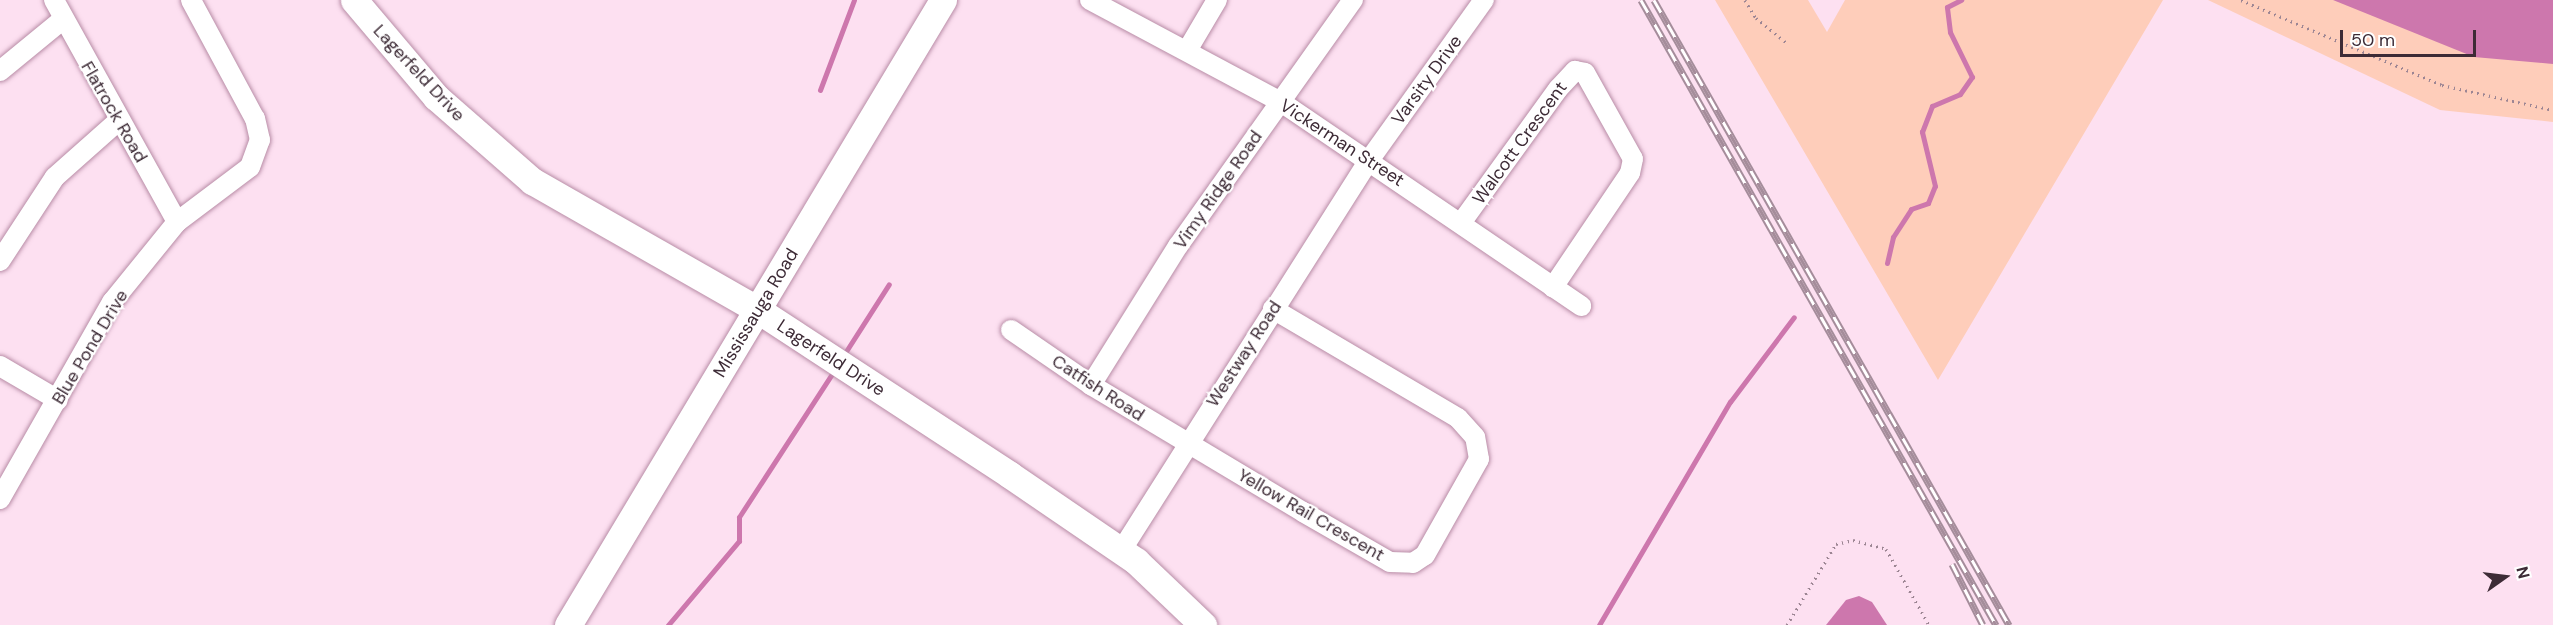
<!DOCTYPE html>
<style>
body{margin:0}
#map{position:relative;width:2553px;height:625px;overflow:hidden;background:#fde0f1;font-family:"DM Sans",sans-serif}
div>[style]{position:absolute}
.green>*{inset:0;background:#fecdba}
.water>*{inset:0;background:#cd77ad}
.stream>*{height:5px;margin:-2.5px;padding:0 2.5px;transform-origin:2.5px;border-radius:2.5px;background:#cd77ad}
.path>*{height:3px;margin-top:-1.5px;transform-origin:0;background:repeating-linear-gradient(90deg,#9c8593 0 1.5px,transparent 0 6px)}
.roads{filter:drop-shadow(0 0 2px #b88ca6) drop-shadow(0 0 2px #b88ca6)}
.street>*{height:20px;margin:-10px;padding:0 10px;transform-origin:10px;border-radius:10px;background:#fff}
.secondary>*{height:27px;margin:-13.5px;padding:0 13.5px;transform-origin:13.5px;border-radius:13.5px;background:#fff}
.rail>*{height:7px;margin-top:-3.5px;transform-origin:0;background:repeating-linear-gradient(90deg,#fff 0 14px,#a58d9b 0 28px);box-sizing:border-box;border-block:2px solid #a58d9b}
span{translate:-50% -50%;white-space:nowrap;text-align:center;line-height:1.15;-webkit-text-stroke:4.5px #fff;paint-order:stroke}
.street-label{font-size:18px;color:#3d2b36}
.north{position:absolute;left:2475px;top:547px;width:60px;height:60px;-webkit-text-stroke:4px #fff;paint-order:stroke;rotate:76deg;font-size:16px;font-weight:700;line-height:24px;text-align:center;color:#3d2b36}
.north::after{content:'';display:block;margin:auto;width:21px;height:27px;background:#3d2b36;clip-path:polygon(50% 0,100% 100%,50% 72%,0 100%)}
.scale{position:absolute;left:2340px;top:30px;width:136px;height:27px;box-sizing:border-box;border:3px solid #3d2b36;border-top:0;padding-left:8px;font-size:18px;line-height:21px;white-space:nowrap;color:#3d2b36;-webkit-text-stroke:4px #fff;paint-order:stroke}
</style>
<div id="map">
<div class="green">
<div style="clip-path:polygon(1715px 0,1808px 0,1827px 32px,1845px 0,2163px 0,1938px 380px)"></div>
<div style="clip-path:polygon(2208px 0,2553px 0,2553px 122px,2440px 110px)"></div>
</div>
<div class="water">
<div style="clip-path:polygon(2333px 0,2553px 0,2553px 64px,2474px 57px)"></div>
<div style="clip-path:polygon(1859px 596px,1872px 602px,1887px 625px,1826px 625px,1846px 600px)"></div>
</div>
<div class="stream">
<div style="left:820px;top:90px;width:96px;rotate:-69.3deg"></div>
<div style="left:1887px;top:263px;width:27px;rotate:-77deg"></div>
<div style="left:1893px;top:237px;width:33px;rotate:-57deg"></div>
<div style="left:1911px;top:209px;width:18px;rotate:-19deg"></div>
<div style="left:1928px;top:203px;width:18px;rotate:-68deg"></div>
<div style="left:1935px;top:186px;width:56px;rotate:-103.5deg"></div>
<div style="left:1922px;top:132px;width:28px;rotate:-69deg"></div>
<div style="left:1932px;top:106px;width:30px;rotate:-23deg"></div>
<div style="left:1960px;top:94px;width:21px;rotate:-55deg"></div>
<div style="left:1972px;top:77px;width:50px;rotate:-116.1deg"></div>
<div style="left:1950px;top:32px;width:25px;rotate:-97deg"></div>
<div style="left:1947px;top:7px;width:16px;rotate:-27deg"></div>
<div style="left:843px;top:356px;width:85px;rotate:-57.4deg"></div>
<div style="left:668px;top:625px;width:110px;rotate:-49.8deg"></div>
<div style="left:739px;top:541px;width:24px;rotate:-90deg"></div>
<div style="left:739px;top:517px;width:176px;rotate:-57deg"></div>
<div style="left:1599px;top:625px;width:259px;rotate:-59.6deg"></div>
<div style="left:1730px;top:402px;width:106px;rotate:-53deg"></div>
</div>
<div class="path">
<div style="left:1745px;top:0;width:21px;rotate:59deg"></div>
<div style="left:1756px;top:18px;width:40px;rotate:39deg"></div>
<div style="left:2241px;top:0;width:218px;rotate:22.9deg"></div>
<div style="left:2442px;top:85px;width:114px;rotate:12.7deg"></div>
<div style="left:1787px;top:625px;width:95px;rotate:-58.8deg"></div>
<div style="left:1836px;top:544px;width:17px;rotate:-13deg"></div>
<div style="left:1853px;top:540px;width:34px;rotate:15deg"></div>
<div style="left:1886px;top:549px;width:87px;rotate:60.5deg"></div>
</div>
<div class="roads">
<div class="street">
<div style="left:54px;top:0;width:254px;rotate:61deg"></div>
<div style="left:1090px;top:0;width:217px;rotate:28.1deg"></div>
<div style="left:1281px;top:102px;width:363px;rotate:34.2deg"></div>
<div style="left:1188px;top:49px;width:57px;rotate:-59.4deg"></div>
<div style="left:0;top:71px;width:80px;rotate:-39.4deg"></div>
<div style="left:1461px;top:223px;width:165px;rotate:-54.1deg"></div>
<div style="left:1558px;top:89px;width:25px;rotate:-47deg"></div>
<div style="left:1575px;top:71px;width:10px;rotate:11deg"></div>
<div style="left:1585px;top:73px;width:98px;rotate:60.8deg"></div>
<div style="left:1633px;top:159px;width:14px;rotate:102deg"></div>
<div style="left:1630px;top:173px;width:138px;rotate:124deg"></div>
<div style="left:0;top:261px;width:100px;rotate:-56.8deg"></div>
<div style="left:55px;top:177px;width:84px;rotate:-41.6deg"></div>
<div style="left:1011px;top:330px;width:97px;rotate:34.5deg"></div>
<div style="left:1091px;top:385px;width:247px;rotate:30.9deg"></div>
<div style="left:1303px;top:512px;width:100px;rotate:29.9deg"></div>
<div style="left:1390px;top:562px;width:23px;rotate:2deg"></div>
<div style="left:1413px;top:563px;width:14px;rotate:-34deg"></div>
<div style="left:1425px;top:555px;width:110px;rotate:-60.6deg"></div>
<div style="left:1479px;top:459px;width:22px;rotate:-100deg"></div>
<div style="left:1475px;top:437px;width:25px;rotate:-132deg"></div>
<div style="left:1458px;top:418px;width:215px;rotate:-149.5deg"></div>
<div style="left:0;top:366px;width:67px;rotate:30.4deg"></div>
<div style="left:1091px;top:385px;width:164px;rotate:-58deg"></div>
<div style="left:1178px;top:246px;width:302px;rotate:-54.6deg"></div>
<div style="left:0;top:499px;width:227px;rotate:-60.4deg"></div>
<div style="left:112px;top:302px;width:103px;rotate:-50.9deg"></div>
<div style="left:177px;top:222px;width:91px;rotate:-37deg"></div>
<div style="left:250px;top:167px;width:29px;rotate:-70deg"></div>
<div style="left:260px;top:140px;width:22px;rotate:-103deg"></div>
<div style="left:255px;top:119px;width:135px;rotate:-118.3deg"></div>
<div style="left:1121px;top:551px;width:464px;rotate:-57.6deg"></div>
<div style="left:1370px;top:159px;width:196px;rotate:-54.4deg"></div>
</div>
<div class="secondary">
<div style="left:354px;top:0;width:127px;rotate:49.8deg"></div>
<div style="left:436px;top:97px;width:128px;rotate:41.2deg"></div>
<div style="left:532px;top:181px;width:260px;rotate:29.7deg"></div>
<div style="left:758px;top:310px;width:301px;rotate:33.2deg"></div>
<div style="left:1010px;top:475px;width:153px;rotate:34.3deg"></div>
<div style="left:1136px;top:561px;width:93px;rotate:43.7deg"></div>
<div style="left:568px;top:625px;width:729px;rotate:-59.04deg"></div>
</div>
</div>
<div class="rail">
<div style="left:1641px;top:0;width:719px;rotate:60.4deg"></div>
<div style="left:1654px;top:0;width:719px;rotate:60.4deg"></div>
<div style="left:1952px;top:564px;width:68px;rotate:63.1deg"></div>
</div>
<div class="street-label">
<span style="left:419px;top:73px;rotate:47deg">Lagerfeld Drive</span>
<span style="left:1427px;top:80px;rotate:-54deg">Varsity Drive</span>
<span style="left:114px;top:112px;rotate:60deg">Flatrock Road</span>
<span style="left:1342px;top:143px;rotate:33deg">Vickerman Street</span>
<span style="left:1520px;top:143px;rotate:-54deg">Walcott Crescent</span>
<span style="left:1218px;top:190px;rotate:-55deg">Vimy Ridge Road</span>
<span style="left:756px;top:313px;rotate:-59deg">Mississauga Road</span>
<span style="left:90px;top:347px;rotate:-59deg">Blue Pond Drive</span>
<span style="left:1244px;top:354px;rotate:-57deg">Westway Road</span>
<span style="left:831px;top:358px;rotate:33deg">Lagerfeld Drive</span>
<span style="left:1098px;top:388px;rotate:33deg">Catfish Road</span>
<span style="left:1311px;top:515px;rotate:30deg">Yellow Rail Crescent</span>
</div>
<div class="north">N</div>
<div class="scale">50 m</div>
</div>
